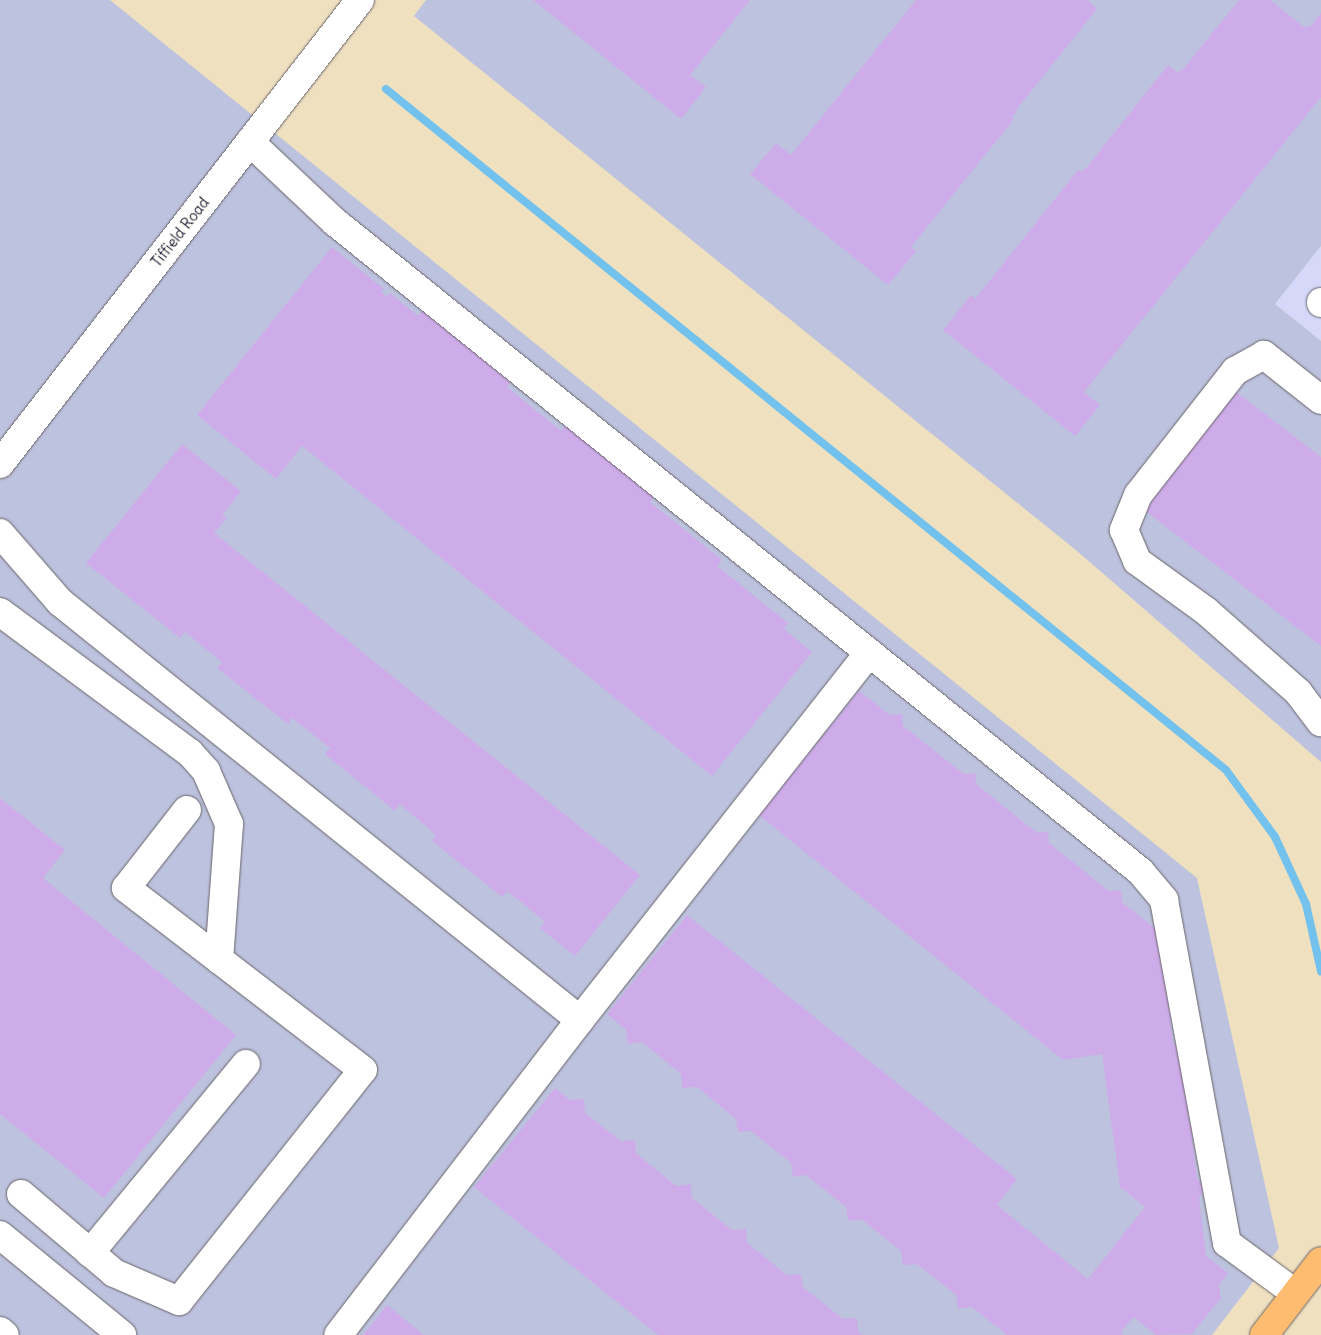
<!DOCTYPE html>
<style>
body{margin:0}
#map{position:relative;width:1321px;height:1335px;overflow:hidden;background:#efe0c0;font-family:Delius,sans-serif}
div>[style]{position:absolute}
.built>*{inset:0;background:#d5d8f9}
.industrial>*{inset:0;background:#bdc3de}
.stream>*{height:8px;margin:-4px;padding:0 4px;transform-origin:4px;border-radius:4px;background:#72c2ed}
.building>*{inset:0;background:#ceace9}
.roads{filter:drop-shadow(0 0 1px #6a646a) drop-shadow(0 0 1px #6a646a)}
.minor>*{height:28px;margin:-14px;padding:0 14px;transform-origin:14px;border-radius:14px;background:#fff}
.major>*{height:28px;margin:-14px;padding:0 14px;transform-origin:14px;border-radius:14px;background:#fdbc70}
span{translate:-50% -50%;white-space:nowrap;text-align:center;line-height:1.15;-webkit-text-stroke:4px #fdfcf7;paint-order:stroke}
.street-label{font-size:15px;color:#22223b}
</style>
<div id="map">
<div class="built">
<div style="clip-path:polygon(1321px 246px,1321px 341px,1275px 304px)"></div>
</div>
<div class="industrial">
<div style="clip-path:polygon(0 0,110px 0,1197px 878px,1279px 1248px,1212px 1335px,0 1335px)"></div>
<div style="clip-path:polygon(426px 0,1321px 0,1321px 246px,1275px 304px,1321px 341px,1321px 762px,1077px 551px,414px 16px)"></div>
</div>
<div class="stream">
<div style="left:386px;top:89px;width:1081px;rotate:39.03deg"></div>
<div style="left:1226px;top:770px;width:83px;rotate:53.8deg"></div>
<div style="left:1275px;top:837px;width:74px;rotate:65.2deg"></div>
<div style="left:1306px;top:904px;width:69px;rotate:77.4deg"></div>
</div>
<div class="building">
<div style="clip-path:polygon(533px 0,750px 0,690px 75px,706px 87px,681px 119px)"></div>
<div style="clip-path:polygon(916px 0,1089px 0,1088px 1px,1097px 9px,1016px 110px,1017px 111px,1012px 117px,1014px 119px,911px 247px,916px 251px,888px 285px,750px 174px,776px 143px,791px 155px)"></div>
<div style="clip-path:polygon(1239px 0,1270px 0,1305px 28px,1308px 25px,1310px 27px,1321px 13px,1321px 97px,1084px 392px,1100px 405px,1075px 436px,943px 330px,971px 295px,975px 299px,1078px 170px,1081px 172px,1087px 167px,1168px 65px,1178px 73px,1184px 68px)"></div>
<div style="clip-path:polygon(332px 247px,384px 289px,381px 291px,387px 297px,390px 293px,418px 316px,423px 310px,511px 381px,507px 387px,561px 431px,566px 425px,655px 496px,650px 502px,722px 560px,717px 566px,788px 623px,784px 629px,812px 652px,712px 776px,302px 446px,276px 479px,197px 415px)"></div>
<div style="clip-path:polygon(1235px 391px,1321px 457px,1321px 646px,1144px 510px)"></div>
<div style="clip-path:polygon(182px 444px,241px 491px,222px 515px,227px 518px,214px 533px,640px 875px,575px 956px,540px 928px,545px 922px,526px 906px,507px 891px,502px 897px,432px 841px,436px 835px,400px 804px,395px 811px,325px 754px,330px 748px,292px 718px,288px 724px,217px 668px,222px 662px,185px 632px,180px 638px,86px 563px)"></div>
<div style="clip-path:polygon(859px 691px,890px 715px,902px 714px,903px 726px,964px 774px,975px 773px,976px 784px,1037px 833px,1048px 831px,1049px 843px,1109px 891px,1121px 890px,1122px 902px,1158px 931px,1168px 1002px,1178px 1010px,1170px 1020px,1173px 1044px,1179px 1043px,1189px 1122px,1200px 1130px,1192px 1140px,1197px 1179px,1207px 1188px,1199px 1198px,1206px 1256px,1228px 1273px,1219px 1285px,1221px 1298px,1192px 1334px,1156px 1335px,1133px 1317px,1121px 1332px,1122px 1335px,1007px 1335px,972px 1307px,958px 1309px,956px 1295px,917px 1264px,903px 1265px,901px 1251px,861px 1219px,848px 1221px,846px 1207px,806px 1175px,793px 1177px,791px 1163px,751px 1131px,738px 1132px,736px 1119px,697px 1087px,682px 1088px,681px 1074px,642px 1042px,628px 1044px,626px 1030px,607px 1014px,687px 915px,1017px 1179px,997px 1205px,1088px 1279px,1145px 1207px,1120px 1187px,1102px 1054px,1063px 1060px,759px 815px)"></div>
<div style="clip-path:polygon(0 798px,65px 850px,43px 878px,236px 1035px,104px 1198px,0 1114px)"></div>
<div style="clip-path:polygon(555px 1088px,570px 1100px,584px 1099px,585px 1113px,621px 1141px,635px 1140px,636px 1153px,676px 1186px,691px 1184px,692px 1198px,732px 1230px,746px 1229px,747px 1243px,787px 1275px,801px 1274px,803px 1287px,843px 1319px,857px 1318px,858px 1332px,862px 1335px,658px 1335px,474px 1187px)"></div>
<div style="clip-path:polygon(387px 1305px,424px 1335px,363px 1335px)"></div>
</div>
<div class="roads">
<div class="minor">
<div style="left:250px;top:142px;width:117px;rotate:43.3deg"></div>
<div style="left:335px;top:222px;width:1034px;rotate:38.88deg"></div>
<div style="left:1140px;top:871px;width:38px;rotate:50deg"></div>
<div style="left:1164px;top:900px;width:349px;rotate:79.6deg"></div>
<div style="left:1227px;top:1243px;width:84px;rotate:36.3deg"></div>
<div style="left:1321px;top:302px;width:1px;rotate:90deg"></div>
<div style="left:1321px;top:400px;width:73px;rotate:-141.7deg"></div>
<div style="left:1264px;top:355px;width:33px;rotate:151deg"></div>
<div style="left:1235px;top:371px;width:157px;rotate:128deg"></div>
<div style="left:1138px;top:495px;width:38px;rotate:112deg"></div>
<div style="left:1124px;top:530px;width:34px;rotate:67deg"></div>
<div style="left:1137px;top:561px;width:85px;rotate:35.9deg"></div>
<div style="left:1206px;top:611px;width:123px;rotate:41.4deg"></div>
<div style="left:1298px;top:692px;width:38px;rotate:53deg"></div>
<div style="left:0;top:464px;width:587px;rotate:-52.19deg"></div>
<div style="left:0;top:533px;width:91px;rotate:49deg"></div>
<div style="left:60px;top:602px;width:667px;rotate:38.79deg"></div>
<div style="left:580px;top:1020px;width:397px;rotate:127.5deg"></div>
<div style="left:0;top:612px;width:237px;rotate:36.6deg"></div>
<div style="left:190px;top:753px;width:24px;rotate:48deg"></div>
<div style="left:206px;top:771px;width:58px;rotate:66.5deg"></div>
<div style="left:229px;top:824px;width:136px;rotate:94.2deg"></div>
<div style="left:580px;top:1020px;width:467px;rotate:-51.8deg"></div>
<div style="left:21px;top:1194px;width:122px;rotate:40.3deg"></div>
<div style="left:114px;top:1273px;width:71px;rotate:23.3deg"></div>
<div style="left:179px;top:1301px;width:295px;rotate:-51.5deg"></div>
<div style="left:363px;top:1070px;width:299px;rotate:-142.5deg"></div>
<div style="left:126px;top:888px;width:99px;rotate:-52deg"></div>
<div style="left:0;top:1235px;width:158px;rotate:39.3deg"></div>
<div style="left:90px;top:1253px;width:245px;rotate:-50.5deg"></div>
<div style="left:0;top:1331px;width:6px;rotate:39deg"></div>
</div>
<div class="major">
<div style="left:1264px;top:1335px;width:93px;rotate:-52.4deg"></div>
</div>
</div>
<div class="street-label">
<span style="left:180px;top:232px;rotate:-52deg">Tiffield Road</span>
</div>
</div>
